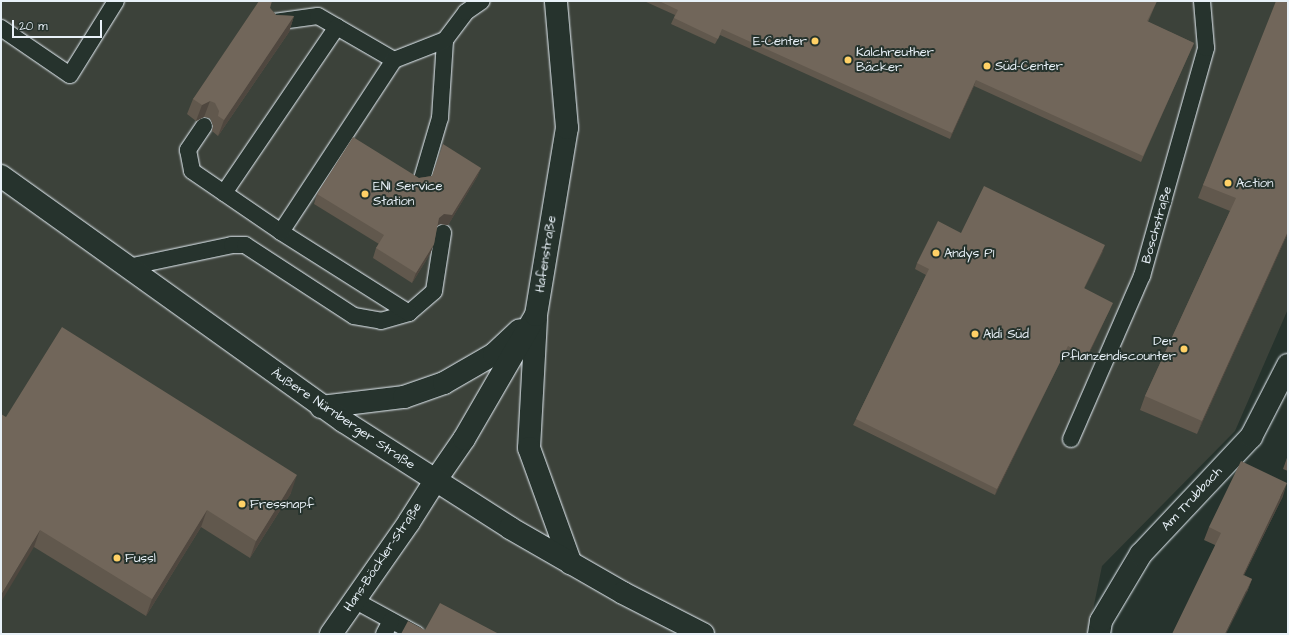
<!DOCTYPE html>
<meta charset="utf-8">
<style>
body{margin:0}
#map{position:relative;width:1289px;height:635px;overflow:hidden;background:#26332d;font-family:"Architects Daughter",sans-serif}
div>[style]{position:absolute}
.built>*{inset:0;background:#3c423a}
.roads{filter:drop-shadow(0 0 1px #e8f1f8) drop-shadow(0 0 1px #e8f1f8)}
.service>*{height:16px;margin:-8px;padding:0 8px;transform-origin:8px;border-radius:8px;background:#26332d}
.minor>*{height:22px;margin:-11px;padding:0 11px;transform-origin:11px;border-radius:11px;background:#26332d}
.tertiary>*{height:22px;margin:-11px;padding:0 11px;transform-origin:11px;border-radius:11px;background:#26332d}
.secondary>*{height:22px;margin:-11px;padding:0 11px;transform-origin:11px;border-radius:11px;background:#26332d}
.wall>*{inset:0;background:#61584d}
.shaded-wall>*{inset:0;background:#4f473f;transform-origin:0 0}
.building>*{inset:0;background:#71665a}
.dots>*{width:11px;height:11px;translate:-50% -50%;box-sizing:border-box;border:2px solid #26332d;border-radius:50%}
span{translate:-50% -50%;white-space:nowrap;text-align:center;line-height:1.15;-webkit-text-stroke:4px #26332d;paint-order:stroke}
.poi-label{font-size:13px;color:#e8f1f8}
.right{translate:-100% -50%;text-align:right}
.left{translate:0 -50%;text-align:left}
.street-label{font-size:13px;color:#e8f1f8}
.frame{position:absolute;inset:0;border:2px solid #e8f1f8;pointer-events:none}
.scale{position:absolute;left:12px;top:20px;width:90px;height:18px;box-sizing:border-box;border:2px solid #e8f1f8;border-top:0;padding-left:5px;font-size:12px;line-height:14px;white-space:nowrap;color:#e8f1f8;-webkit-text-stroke:3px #26332d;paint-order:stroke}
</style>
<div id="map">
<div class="built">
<div style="clip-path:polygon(1px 1px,1288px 1px,1288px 309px,1235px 431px,1102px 566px,1088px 634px,1px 634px)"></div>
</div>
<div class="roads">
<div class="service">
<div style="left:274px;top:22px;width:44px;rotate:-7.8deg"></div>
<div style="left:318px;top:16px;width:88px;rotate:30.1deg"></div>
<div style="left:1px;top:28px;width:83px;rotate:34.3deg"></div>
<div style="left:70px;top:75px;width:87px;rotate:-58.1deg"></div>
<div style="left:204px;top:126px;width:29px;rotate:124deg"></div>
<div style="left:188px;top:150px;width:21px;rotate:79deg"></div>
<div style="left:192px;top:171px;width:108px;rotate:34.4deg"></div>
<div style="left:422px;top:179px;width:64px;rotate:-73.6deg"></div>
<div style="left:440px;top:118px;width:78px;rotate:-86.3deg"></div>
<div style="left:445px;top:40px;width:35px;rotate:-53deg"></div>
<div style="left:466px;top:12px;width:19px;rotate:-35deg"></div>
<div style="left:224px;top:193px;width:201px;rotate:-55.8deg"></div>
<div style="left:128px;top:267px;width:106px;rotate:-11.9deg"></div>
<div style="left:232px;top:245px;width:13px"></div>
<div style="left:245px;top:245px;width:130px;rotate:33.1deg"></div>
<div style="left:354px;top:316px;width:27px;rotate:10deg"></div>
<div style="left:381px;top:321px;width:29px;rotate:-16deg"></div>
<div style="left:409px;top:313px;width:33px;rotate:-41deg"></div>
<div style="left:434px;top:291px;width:59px;rotate:-81.2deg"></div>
<div style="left:409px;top:313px;width:151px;rotate:-147.7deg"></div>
<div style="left:281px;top:232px;width:206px;rotate:-56.7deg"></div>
<div style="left:394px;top:60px;width:55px;rotate:-21.4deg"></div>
<div style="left:1071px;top:439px;width:178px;rotate:-66.5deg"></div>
<div style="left:1142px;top:276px;width:237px;rotate:-74.3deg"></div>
<div style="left:1206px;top:48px;width:47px;rotate:-94.9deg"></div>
<div style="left:354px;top:600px;width:71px;rotate:28.7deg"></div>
<div style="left:384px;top:634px;width:15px;rotate:-62deg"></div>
</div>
<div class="minor">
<div style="left:536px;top:319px;width:129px;rotate:93.1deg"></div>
<div style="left:529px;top:448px;width:123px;rotate:70.1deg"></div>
<div style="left:321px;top:407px;width:84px;rotate:-6.9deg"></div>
<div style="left:404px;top:397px;width:42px;rotate:-19.3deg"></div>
<div style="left:444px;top:383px;width:58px;rotate:-30.1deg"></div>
<div style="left:494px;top:354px;width:35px;rotate:-43deg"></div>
<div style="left:435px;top:481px;width:51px;rotate:-55.4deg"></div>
<div style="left:464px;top:439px;width:143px;rotate:-59.9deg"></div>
<div style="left:536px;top:315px;width:190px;rotate:-80.6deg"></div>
<div style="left:567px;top:128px;width:127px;rotate:-95deg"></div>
<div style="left:1099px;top:634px;width:13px;rotate:-81deg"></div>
<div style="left:1101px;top:621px;width:78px;rotate:-59.2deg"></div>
<div style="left:1141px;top:554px;width:161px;rotate:-46.8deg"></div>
<div style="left:1251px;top:437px;width:81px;rotate:-62.8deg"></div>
</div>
<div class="tertiary">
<div style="left:331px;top:634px;width:136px;rotate:-55.1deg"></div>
<div style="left:409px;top:522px;width:49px;rotate:-57.6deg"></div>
</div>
<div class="secondary">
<div style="left:1px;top:176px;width:421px;rotate:35.6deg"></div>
<div style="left:343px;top:421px;width:198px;rotate:32.6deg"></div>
<div style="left:510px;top:528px;width:130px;rotate:29.9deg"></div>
<div style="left:623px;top:593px;width:90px;rotate:27.1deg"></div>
</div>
</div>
<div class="wall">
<div style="clip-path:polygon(644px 1px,1157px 1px,1148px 22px,1194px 43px,1141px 162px,974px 86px,950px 139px,720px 35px,715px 44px,671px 24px,675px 15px)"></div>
<div style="clip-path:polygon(1288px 1px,1288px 236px,1287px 235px,1197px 434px,1140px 410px,1145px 396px,1230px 211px,1198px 198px,1203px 185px)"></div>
<div style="clip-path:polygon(270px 8px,276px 15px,294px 16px,289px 32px,218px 136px,212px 131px,213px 126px,210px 118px,204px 117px,196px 121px,187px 114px,193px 99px)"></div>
<div style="clip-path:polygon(481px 168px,477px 177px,448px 225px,440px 224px,437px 226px,434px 244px,430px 254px,412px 283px,373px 258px,376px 248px,379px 244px,314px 204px,317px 194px,419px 178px)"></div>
<div style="clip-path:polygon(961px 233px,1103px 251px,1084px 289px,1110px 309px,1085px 362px,1065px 352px,995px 495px,853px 425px,856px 419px,926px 275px,915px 269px,917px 263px)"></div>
<div style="clip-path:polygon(6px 417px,291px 493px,250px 558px,201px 527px,146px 616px,34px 547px)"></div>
<div style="clip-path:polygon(1288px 455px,1288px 471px,1283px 469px)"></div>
<div style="clip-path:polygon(1283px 496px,1244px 575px,1252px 579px,1247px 592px,1215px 545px,1204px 540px,1209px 527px)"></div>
</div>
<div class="shaded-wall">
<div style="clip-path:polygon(294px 16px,289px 32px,218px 136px,224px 120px)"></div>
<div style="left:1194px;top:43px;width:6px;height:124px;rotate:108deg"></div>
<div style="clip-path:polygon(976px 80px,974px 86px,950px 139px,952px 133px)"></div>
<div style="clip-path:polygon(210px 101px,204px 117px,196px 121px,202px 105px)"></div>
<div style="clip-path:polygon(481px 168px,477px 177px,448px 225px,440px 224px,435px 227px,439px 218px)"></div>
<div style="clip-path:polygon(1288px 231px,1287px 235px,1197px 434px,1202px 421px)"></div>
<div style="clip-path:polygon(434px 244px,430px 254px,412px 283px,416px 273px)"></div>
<div style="clip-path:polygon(1105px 245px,1103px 251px,1081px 294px,1084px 288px)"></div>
<div style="clip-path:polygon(1113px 303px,1110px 309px,1085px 362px,1087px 356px)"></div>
<div style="clip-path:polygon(1068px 346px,1065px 352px,995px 495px,997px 489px)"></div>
<div style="clip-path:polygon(297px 475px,291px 493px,250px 558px,256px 541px)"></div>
<div style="clip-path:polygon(1287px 483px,1283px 496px,1238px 587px,1243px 575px)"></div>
<div style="clip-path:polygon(207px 510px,201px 527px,146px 616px,152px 599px)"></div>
<div style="clip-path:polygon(40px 530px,34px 547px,1px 602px,1px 595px)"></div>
<div style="clip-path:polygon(1252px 579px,1247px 592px,1226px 634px,1225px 634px)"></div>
</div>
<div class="building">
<div style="clip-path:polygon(259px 1px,272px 1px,270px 8px,276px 15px,294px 16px,224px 120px,218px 116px,219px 111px,215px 103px,210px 101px,202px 105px,193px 99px)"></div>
<div style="clip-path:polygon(659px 1px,1157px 1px,1147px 21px,1194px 43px,1143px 156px,976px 80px,952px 133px,722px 29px,718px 39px,674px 18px,678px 10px)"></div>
<div style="clip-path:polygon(1276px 1px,1288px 1px,1288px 231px,1202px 421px,1145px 396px,1236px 198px,1203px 185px)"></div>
<div style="clip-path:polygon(353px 137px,419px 178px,432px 176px,443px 144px,481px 168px,452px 215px,444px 214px,439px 218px,434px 244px,416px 273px,376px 248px,384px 235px,317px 194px)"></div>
<div style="clip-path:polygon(984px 186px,1105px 245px,1084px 288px,1113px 303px,1087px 356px,1068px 346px,997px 489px,856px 419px,929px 269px,917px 263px,938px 221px,961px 233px)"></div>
<div style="clip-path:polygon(62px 327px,297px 475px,256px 541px,207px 510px,152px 599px,40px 530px,1px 595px,1px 414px,6px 417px)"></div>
<div style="clip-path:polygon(1241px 461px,1287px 483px,1243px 575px,1252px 579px,1225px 634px,1172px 634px,1221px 533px,1209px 527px)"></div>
<div style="clip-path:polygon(440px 603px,499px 634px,401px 634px,408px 621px,425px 630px)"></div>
</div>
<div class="dots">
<div style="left:815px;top:41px;background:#ffd166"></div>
<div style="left:848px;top:60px;background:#ffd166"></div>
<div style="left:987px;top:66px;background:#ffd166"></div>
<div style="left:1228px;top:183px;background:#ffd166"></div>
<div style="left:365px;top:194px;background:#ffd166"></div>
<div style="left:936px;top:253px;background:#ffd166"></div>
<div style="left:975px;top:334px;background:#ffd166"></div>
<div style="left:1184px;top:349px;background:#ffd166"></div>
<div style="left:242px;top:504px;background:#ffd166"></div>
<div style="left:117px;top:558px;background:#ffd166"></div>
</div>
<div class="poi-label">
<span class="right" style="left:807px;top:41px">E-Center</span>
<span class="left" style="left:856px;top:60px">Kalchreuther<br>Bäcker</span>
<span class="left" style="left:995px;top:66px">Süd-Center</span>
<span class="left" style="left:1236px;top:183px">Action</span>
<span class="left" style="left:373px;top:194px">ENI Service<br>Station</span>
<span class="left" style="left:944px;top:253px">Andys P1</span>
<span class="left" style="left:983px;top:334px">Aldi Süd</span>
<span class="right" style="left:1176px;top:349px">Der<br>Pflanzendiscounter</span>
<span class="left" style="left:250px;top:504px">Fressnapf</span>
<span class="left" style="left:125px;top:558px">Fussl</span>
</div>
<div class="street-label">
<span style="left:1157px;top:225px;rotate:-74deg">Boschstraße</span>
<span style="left:546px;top:254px;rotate:-81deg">Hafenstraße</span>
<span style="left:343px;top:419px;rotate:34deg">Äußere Nürnberger Straße</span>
<span style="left:1192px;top:499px;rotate:-47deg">Am Trubbach</span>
<span style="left:383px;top:557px;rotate:-56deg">Hans-Böckler-Straße</span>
</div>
<div class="frame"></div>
<div class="scale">20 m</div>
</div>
